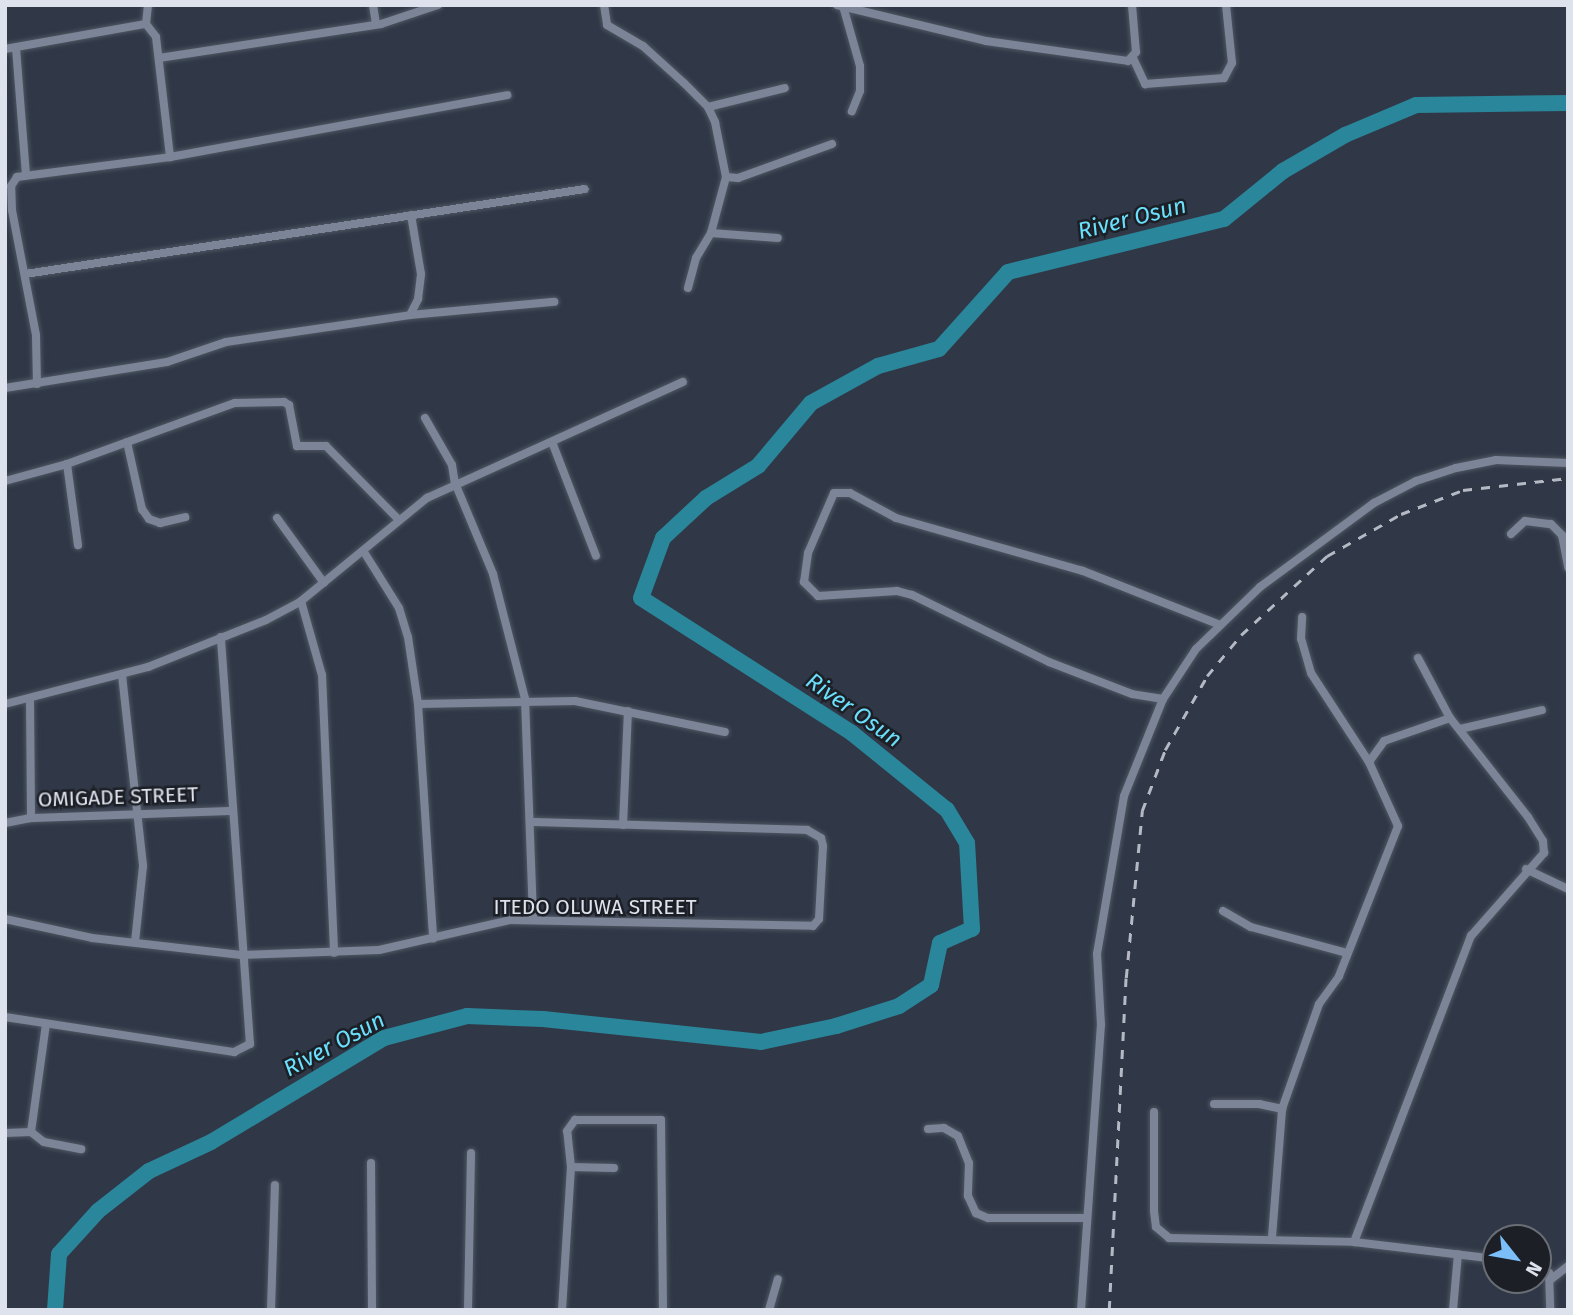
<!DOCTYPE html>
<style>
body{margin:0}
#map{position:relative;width:1573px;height:1315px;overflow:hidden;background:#303847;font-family:"Fira Sans",sans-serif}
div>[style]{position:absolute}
.river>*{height:16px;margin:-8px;padding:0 8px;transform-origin:8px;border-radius:8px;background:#2a869a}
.roads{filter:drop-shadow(0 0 2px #4f5662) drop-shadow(0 0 2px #4f5662)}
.street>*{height:8px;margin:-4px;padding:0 4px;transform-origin:4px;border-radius:4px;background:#7c8597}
.rail>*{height:2.5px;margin-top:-1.25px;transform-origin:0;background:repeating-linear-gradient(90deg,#b4b9c4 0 9px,transparent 0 18px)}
span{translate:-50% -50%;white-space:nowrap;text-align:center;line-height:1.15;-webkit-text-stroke:5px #1c1f26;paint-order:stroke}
.street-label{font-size:21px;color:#dde2ec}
.water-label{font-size:23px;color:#6ae0fc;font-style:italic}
.frame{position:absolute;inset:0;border:7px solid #dde2ec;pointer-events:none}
.north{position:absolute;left:1482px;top:1224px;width:70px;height:70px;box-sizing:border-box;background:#1c1f26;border:2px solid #696d75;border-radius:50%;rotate:121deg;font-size:19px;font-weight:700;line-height:28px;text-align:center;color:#dde2ec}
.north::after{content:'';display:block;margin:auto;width:24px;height:32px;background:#7bbef9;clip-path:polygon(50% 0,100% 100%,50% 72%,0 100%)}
</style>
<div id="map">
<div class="river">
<div style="left:55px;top:1310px;width:56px;rotate:-85.9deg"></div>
<div style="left:59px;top:1254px;width:58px;rotate:-47.8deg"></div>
<div style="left:98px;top:1211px;width:65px;rotate:-38.1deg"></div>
<div style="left:149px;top:1171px;width:68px;rotate:-25.1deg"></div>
<div style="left:211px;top:1142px;width:202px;rotate:-31deg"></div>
<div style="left:384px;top:1038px;width:86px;rotate:-14.8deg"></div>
<div style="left:467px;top:1016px;width:76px;rotate:2.3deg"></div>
<div style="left:543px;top:1019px;width:219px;rotate:6deg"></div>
<div style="left:761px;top:1042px;width:77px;rotate:-12deg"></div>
<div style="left:836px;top:1026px;width:66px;rotate:-17.6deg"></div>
<div style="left:899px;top:1006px;width:38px;rotate:-33deg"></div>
<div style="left:931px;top:985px;width:43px;rotate:-77.9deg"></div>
<div style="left:940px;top:943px;width:35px;rotate:-24deg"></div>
<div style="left:972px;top:929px;width:86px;rotate:-93.3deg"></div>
<div style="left:967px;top:843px;width:39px;rotate:-121deg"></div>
<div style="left:947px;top:810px;width:122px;rotate:-141deg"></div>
<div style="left:852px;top:733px;width:250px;rotate:-147.4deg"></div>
<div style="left:641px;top:598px;width:64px;rotate:-69.9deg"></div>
<div style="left:663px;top:538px;width:59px;rotate:-42.9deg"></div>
<div style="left:706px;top:498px;width:61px;rotate:-31.6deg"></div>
<div style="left:758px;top:466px;width:82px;rotate:-49.9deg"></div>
<div style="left:811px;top:403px;width:77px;rotate:-28.9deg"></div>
<div style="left:878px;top:366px;width:63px;rotate:-15.6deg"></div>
<div style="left:939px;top:349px;width:103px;rotate:-48.1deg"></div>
<div style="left:1008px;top:272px;width:222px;rotate:-13.8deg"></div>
<div style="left:1224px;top:219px;width:76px;rotate:-39.1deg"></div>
<div style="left:1283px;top:171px;width:72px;rotate:-30.1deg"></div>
<div style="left:1345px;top:135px;width:77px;rotate:-22.9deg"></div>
<div style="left:1416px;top:105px;width:152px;rotate:-0.8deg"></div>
</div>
<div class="roads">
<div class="street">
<div style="left:148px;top:5px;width:19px;rotate:96deg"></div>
<div style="left:146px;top:24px;width:16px;rotate:52deg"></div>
<div style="left:156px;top:37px;width:121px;rotate:83.3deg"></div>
<div style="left:373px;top:5px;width:18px;rotate:81deg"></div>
<div style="left:604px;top:5px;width:20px;rotate:81deg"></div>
<div style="left:607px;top:25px;width:42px;rotate:30.3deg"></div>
<div style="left:643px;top:46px;width:55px;rotate:42.1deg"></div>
<div style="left:684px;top:83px;width:34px;rotate:45deg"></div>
<div style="left:708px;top:107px;width:17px;rotate:65deg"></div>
<div style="left:715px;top:122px;width:56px;rotate:78.7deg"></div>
<div style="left:726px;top:177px;width:58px;rotate:105deg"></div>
<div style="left:711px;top:233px;width:29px;rotate:121deg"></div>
<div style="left:696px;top:258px;width:31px;rotate:105deg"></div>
<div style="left:837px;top:5px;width:153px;rotate:13.6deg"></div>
<div style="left:986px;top:41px;width:143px;rotate:8deg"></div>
<div style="left:1128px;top:61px;width:12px;rotate:-48deg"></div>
<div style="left:1136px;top:52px;width:47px;rotate:-94.9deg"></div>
<div style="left:843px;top:6px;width:62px;rotate:74.2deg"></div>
<div style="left:860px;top:66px;width:25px;rotate:90deg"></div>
<div style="left:860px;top:91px;width:22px;rotate:112deg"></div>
<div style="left:16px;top:48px;width:126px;rotate:85.5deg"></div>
<div style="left:5px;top:49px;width:143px;rotate:-10.1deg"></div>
<div style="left:159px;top:58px;width:225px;rotate:-8.7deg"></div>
<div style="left:381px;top:24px;width:60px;rotate:-18.4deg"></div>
<div style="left:1133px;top:58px;width:29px;rotate:65deg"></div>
<div style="left:1145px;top:84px;width:79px;rotate:-4.3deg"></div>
<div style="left:1224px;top:78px;width:17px;rotate:-62deg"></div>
<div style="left:1232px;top:63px;width:58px;rotate:-95.9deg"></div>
<div style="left:708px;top:107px;width:79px;rotate:-13.9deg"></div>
<div style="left:726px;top:177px;width:12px;rotate:5deg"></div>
<div style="left:738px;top:178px;width:100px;rotate:-19.9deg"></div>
<div style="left:711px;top:233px;width:67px;rotate:4.3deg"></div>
<div style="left:25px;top:274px;width:566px;rotate:-8.63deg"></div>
<div style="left:410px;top:315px;width:18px;rotate:-63deg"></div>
<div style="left:418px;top:299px;width:25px;rotate:-83deg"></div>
<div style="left:421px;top:274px;width:60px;rotate:-99.6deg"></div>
<div style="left:37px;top:384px;width:49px;rotate:-91.2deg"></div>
<div style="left:36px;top:335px;width:127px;rotate:-100.9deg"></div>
<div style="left:12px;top:210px;width:24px;rotate:-92deg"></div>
<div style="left:11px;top:186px;width:11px;rotate:-56deg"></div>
<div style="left:17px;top:177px;width:154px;rotate:-7.4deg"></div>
<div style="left:170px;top:157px;width:343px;rotate:-10.4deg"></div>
<div style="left:5px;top:388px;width:164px;rotate:-9.1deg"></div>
<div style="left:167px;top:362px;width:62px;rotate:-18.7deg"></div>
<div style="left:226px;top:342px;width:186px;rotate:-8.3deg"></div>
<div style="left:410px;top:315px;width:145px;rotate:-5.2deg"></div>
<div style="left:425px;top:418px;width:54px;rotate:60.1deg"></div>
<div style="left:452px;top:465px;width:18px;rotate:81deg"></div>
<div style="left:455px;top:483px;width:99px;rotate:67.3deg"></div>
<div style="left:493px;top:574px;width:129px;rotate:75.6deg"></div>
<div style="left:525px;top:699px;width:221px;rotate:87.9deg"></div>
<div style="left:127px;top:442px;width:69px;rotate:77.4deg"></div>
<div style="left:142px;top:509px;width:12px;rotate:55deg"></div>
<div style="left:149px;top:519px;width:12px;rotate:20deg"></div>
<div style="left:160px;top:523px;width:26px;rotate:-13deg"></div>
<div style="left:552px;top:442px;width:122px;rotate:68.9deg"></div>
<div style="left:67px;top:464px;width:82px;rotate:82.3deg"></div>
<div style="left:5px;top:481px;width:64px;rotate:-15.3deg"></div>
<div style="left:67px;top:464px;width:179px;rotate:-20deg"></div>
<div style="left:235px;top:403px;width:49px;rotate:-1.2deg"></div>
<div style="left:284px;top:402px;width:6px;rotate:31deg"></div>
<div style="left:289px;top:405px;width:42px;rotate:79deg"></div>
<div style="left:297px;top:446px;width:29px"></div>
<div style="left:326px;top:446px;width:104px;rotate:45.4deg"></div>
<div style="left:277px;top:518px;width:80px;rotate:54.1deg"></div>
<div style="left:1511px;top:534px;width:19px;rotate:-43deg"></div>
<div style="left:1525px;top:521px;width:26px;rotate:7deg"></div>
<div style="left:1551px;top:524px;width:16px;rotate:45deg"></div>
<div style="left:1562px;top:535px;width:33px;rotate:79deg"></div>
<div style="left:364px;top:552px;width:66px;rotate:58deg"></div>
<div style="left:399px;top:608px;width:30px;rotate:73deg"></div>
<div style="left:408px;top:637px;width:68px;rotate:81.5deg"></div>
<div style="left:418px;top:704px;width:235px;rotate:86.3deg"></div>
<div style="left:301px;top:601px;width:77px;rotate:74.2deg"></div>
<div style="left:322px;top:675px;width:278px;rotate:87.5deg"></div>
<div style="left:122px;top:675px;width:192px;rotate:83.7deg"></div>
<div style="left:143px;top:866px;width:76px;rotate:96deg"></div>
<div style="left:1163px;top:699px;width:31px;rotate:-171deg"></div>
<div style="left:1132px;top:694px;width:89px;rotate:-158.9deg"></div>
<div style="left:1049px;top:662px;width:153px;rotate:-153.9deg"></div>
<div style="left:912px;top:595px;width:16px;rotate:-165deg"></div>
<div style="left:897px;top:591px;width:79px;rotate:176.4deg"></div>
<div style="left:818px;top:596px;width:20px;rotate:-135deg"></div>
<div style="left:804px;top:582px;width:29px;rotate:-82deg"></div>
<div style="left:808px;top:553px;width:65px;rotate:-66.6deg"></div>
<div style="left:834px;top:493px;width:16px"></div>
<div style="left:850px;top:493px;width:52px;rotate:28.5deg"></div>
<div style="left:896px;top:518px;width:194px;rotate:15.8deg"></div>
<div style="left:1083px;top:571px;width:147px;rotate:21.5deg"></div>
<div style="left:30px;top:700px;width:118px;rotate:89.5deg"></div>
<div style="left:5px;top:704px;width:148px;rotate:-14.5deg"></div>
<div style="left:148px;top:667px;width:127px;rotate:-21.7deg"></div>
<div style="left:266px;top:620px;width:40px;rotate:-28deg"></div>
<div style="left:301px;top:601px;width:163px;rotate:-39.3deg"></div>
<div style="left:427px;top:498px;width:281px;rotate:-24.4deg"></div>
<div style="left:418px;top:704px;width:157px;rotate:-1.1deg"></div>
<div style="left:575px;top:701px;width:153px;rotate:11.7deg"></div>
<div style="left:1460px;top:729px;width:84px;rotate:-13deg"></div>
<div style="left:1369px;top:762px;width:26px;rotate:-54deg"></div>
<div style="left:1384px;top:741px;width:70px;rotate:-19.2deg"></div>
<div style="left:5px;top:823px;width:26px;rotate:-11deg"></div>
<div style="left:31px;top:818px;width:201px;rotate:-2deg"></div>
<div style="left:623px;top:825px;width:114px;rotate:-87.5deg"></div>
<div style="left:1526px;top:869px;width:47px;rotate:25.5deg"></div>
<div style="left:1223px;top:911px;width:32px;rotate:30deg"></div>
<div style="left:1251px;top:927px;width:99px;rotate:15.2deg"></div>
<div style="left:5px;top:919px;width:89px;rotate:12.3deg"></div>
<div style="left:92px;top:938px;width:150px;rotate:6.5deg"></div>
<div style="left:241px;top:955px;width:138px;rotate:-2.1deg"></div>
<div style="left:379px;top:950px;width:134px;rotate:-12.9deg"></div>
<div style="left:510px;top:920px;width:303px;rotate:1.1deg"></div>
<div style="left:813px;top:926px;width:9px;rotate:-49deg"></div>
<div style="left:819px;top:919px;width:73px;rotate:-86.9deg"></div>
<div style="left:823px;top:846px;width:8px;rotate:-104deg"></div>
<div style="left:821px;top:838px;width:16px;rotate:-150deg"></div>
<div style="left:807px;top:830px;width:277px;rotate:-178.3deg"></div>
<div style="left:5px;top:1017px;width:232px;rotate:8.7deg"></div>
<div style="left:234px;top:1052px;width:18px;rotate:-27deg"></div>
<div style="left:250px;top:1044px;width:408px;rotate:-94.1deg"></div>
<div style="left:1214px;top:1104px;width:45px"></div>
<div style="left:1259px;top:1104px;width:24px;rotate:12deg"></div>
<div style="left:1154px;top:1112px;width:99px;rotate:90deg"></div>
<div style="left:1154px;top:1211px;width:16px;rotate:83deg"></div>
<div style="left:1156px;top:1227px;width:17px;rotate:40deg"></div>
<div style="left:1169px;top:1238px;width:185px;rotate:1.2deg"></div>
<div style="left:1354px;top:1242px;width:143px;rotate:6.8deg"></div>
<div style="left:928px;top:1129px;width:16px;rotate:-4deg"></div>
<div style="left:944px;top:1128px;width:16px;rotate:30deg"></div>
<div style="left:958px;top:1136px;width:29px;rotate:68deg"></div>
<div style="left:969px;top:1163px;width:33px;rotate:92deg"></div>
<div style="left:968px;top:1196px;width:19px;rotate:65deg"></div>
<div style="left:976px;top:1213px;width:13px;rotate:23deg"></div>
<div style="left:988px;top:1218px;width:97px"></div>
<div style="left:31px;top:1132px;width:109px;rotate:-82.1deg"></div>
<div style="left:31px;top:1132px;width:16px;rotate:38deg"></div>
<div style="left:44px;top:1142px;width:38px;rotate:11deg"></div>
<div style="left:5px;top:1133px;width:26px;rotate:-2deg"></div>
<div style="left:371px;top:1163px;width:147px;rotate:89.6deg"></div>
<div style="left:571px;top:1167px;width:36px;rotate:-96deg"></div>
<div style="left:567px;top:1131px;width:14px;rotate:-54deg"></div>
<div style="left:575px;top:1120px;width:86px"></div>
<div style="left:661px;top:1120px;width:190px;rotate:89.4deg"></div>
<div style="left:1272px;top:1237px;width:128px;rotate:-85.5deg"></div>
<div style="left:1282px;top:1109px;width:111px;rotate:-70.6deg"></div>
<div style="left:1319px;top:1004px;width:34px;rotate:-54deg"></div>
<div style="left:1339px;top:976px;width:161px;rotate:-68.5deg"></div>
<div style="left:1398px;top:826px;width:70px;rotate:-114.4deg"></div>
<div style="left:1369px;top:762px;width:106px;rotate:-123.1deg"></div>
<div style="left:1311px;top:673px;width:35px;rotate:-106deg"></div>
<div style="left:1301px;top:639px;width:22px;rotate:-87deg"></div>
<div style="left:1354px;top:1242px;width:328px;rotate:-69.1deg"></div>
<div style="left:1471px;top:936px;width:111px;rotate:-48.7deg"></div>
<div style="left:1544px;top:853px;width:12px;rotate:-95deg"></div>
<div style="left:1543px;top:841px;width:28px;rotate:-122deg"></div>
<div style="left:1528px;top:817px;width:126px;rotate:-128.2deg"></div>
<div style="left:1450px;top:718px;width:68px;rotate:-118.1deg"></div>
<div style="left:1538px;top:1266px;width:13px;rotate:32deg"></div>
<div style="left:1549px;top:1273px;width:37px;rotate:88deg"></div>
<div style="left:1550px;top:1280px;width:23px;rotate:-38deg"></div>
<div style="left:271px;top:1310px;width:125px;rotate:-88.2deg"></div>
<div style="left:468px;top:1310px;width:157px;rotate:-88.9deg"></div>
<div style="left:562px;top:1310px;width:143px;rotate:-86.4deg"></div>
<div style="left:571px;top:1167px;width:43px;rotate:1.3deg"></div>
<div style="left:769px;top:1310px;width:32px;rotate:-74deg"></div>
<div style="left:1081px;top:1310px;width:286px;rotate:-86deg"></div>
<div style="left:1101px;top:1025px;width:71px;rotate:-93.2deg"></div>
<div style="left:1097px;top:954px;width:160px;rotate:-80.3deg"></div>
<div style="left:1124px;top:796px;width:105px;rotate:-68.1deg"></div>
<div style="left:1163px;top:699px;width:60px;rotate:-56.6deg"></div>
<div style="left:1196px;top:649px;width:89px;rotate:-44.1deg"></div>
<div style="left:1260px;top:587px;width:142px;rotate:-36.4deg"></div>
<div style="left:1374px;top:503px;width:47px;rotate:-27.6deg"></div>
<div style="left:1416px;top:481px;width:42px;rotate:-18deg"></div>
<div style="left:1456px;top:468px;width:41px;rotate:-11.3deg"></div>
<div style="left:1496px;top:460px;width:72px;rotate:2.4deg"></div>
<div style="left:1453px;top:1310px;width:56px;rotate:-84.9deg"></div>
</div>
</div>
<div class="rail">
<div style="left:1109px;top:1310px;width:332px;rotate:-87.1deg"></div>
<div style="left:1126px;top:978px;width:168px;rotate:-84.5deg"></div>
<div style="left:1142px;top:811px;width:65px;rotate:-69.3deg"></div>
<div style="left:1165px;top:750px;width:85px;rotate:-60.4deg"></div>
<div style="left:1207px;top:676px;width:53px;rotate:-50.3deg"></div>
<div style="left:1241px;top:635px;width:117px;rotate:-42.6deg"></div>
<div style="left:1327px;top:556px;width:85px;rotate:-29.6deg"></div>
<div style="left:1401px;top:514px;width:66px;rotate:-21.2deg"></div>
<div style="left:1463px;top:490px;width:106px;rotate:-6.5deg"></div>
</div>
<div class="street-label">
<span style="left:118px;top:797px;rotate:-2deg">OMIGADE STREET</span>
<span style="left:595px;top:907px">ITEDO OLUWA STREET</span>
</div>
<div class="water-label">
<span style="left:1132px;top:218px;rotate:-14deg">River Osun</span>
<span style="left:854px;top:710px;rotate:35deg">River Osun</span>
<span style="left:334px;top:1044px;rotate:-28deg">River Osun</span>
</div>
<div class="frame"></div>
<div class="north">N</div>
</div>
